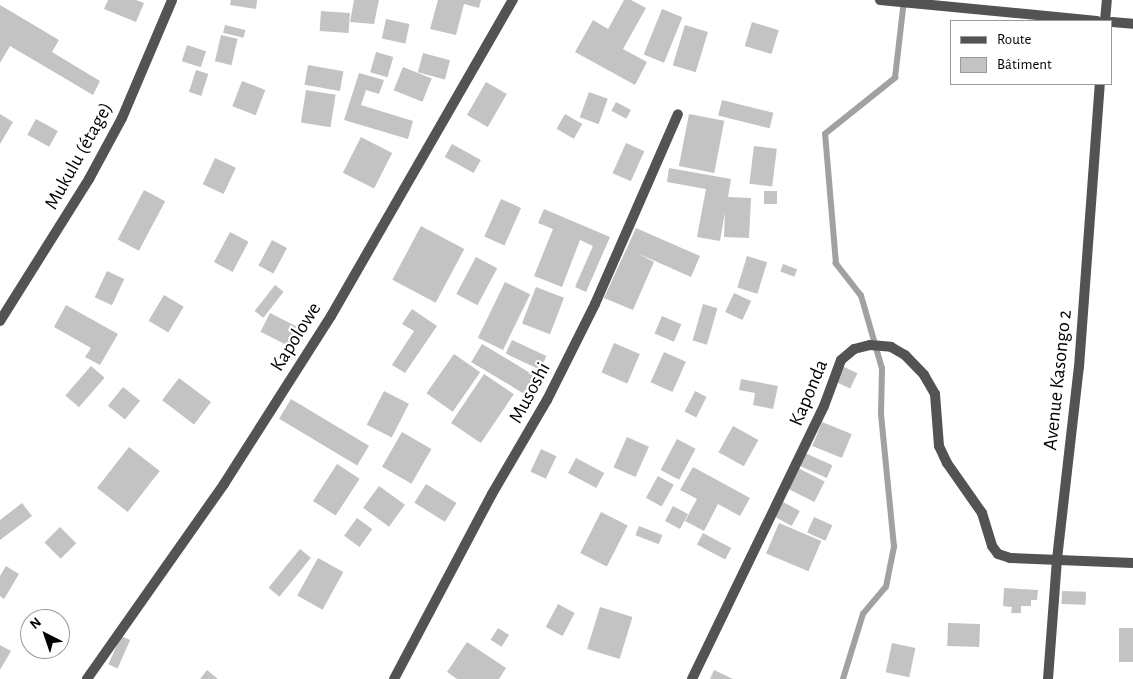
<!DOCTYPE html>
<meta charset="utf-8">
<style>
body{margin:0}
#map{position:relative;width:1133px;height:679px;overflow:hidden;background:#fff;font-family:"Alegreya Sans",sans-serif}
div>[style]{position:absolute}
.stream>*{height:5.5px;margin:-2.75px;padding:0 2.75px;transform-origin:2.75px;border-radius:2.75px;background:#a1a1a1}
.building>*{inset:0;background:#c3c3c3;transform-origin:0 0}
.minor>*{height:10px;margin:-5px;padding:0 5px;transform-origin:5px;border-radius:5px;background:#535353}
span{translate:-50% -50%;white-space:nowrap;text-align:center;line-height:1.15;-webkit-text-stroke:4.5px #fff;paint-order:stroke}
.street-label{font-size:20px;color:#000}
.legend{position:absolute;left:950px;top:20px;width:162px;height:65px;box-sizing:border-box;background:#fff;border:1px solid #999;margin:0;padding:6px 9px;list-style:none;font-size:15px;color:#000}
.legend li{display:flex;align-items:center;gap:10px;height:25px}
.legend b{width:25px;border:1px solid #999}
.north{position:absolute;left:20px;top:609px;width:50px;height:50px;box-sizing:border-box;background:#fff;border:1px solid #999;border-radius:50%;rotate:319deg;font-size:14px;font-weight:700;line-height:20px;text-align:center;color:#000}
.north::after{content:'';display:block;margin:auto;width:18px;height:22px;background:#000;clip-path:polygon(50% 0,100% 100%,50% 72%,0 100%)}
</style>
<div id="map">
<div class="stream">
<div style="left:843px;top:679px;width:68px;rotate:-72.9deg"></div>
<div style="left:863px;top:614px;width:35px;rotate:-50deg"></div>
<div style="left:886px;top:587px;width:41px;rotate:-78.7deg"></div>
<div style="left:894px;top:547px;width:134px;rotate:-95.6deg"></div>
<div style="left:881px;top:414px;width:45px;rotate:-88.7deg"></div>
<div style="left:882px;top:369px;width:76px;rotate:-106deg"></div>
<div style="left:861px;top:296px;width:41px;rotate:-128deg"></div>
<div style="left:836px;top:264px;width:130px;rotate:-94.8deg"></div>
<div style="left:825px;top:134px;width:90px;rotate:-38.7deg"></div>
<div style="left:895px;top:78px;width:79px;rotate:-83.4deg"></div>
</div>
<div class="building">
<div style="clip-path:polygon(108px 0,136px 0,144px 3px,136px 22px,104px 9px)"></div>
<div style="clip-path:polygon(231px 0,257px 0,256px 9px,230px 5px)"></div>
<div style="clip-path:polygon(354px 0,379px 0,374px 24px,350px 22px)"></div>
<div style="clip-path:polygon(438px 0,481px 0,479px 8px,464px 4px,456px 35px,430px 29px)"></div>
<div style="clip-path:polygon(624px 0,631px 0,646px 8px,623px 49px,647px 62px,635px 85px,575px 52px,593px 20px,608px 29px)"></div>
<div style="clip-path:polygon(0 5px,59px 40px,52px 52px,100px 81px,93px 95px,10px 46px,0 63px)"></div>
<div style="left:662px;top:9px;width:22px;height:49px;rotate:22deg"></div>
<div style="left:321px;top:11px;width:29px;height:20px;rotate:4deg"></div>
<div style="left:386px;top:19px;width:24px;height:20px;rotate:12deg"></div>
<div style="left:752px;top:22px;width:28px;height:25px;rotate:17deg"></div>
<div style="left:225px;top:25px;width:21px;height:8px;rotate:14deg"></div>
<div style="left:685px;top:25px;width:24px;height:42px;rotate:17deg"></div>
<div style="left:221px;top:35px;width:17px;height:27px;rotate:13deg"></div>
<div style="left:187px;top:45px;width:20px;height:17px;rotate:18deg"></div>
<div style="left:376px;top:52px;width:18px;height:21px;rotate:16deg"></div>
<div style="left:423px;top:53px;width:28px;height:20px;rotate:15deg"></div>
<div style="left:308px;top:65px;width:36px;height:20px;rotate:10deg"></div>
<div style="left:403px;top:67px;width:31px;height:25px;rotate:22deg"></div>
<div style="left:196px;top:70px;width:13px;height:23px;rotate:18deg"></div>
<div style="clip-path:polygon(359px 73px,384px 80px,379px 94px,366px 90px,361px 105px,413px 121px,408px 139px,344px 120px)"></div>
<div style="left:242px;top:81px;width:25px;height:27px;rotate:21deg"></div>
<div style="left:486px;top:82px;width:24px;height:38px;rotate:30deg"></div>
<div style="left:306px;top:90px;width:30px;height:33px;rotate:9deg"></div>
<div style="left:589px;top:92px;width:20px;height:27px;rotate:20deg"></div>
<div style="left:722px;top:100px;width:53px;height:16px;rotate:14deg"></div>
<div style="left:616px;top:102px;width:17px;height:10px;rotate:28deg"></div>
<div style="clip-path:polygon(0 114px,13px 122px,0 144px)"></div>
<div style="left:565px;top:114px;width:20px;height:17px;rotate:30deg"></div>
<div style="left:689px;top:114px;width:36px;height:53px;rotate:11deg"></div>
<div style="left:36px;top:119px;width:25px;height:18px;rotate:29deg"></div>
<div style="left:361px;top:137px;width:35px;height:40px;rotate:27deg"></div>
<div style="left:626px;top:143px;width:20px;height:33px;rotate:24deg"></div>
<div style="left:452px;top:144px;width:33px;height:15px;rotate:29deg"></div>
<div style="left:754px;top:146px;width:23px;height:38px;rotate:7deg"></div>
<div style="left:215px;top:158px;width:23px;height:29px;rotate:25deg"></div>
<div style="clip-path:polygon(669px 168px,731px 179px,728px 197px,751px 198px,749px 238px,724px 237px,725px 212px,720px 241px,697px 237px,706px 189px,667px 182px)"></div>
<div style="left:144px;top:190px;width:24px;height:56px;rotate:28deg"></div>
<div style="left:764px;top:191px;width:13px;height:13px"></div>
<div style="left:501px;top:199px;width:22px;height:41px;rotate:24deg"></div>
<div style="clip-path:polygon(544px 209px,610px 237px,586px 292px,575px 287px,593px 246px,580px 240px,562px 287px,534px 276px,553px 229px,538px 223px)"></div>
<div style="left:421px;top:226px;width:49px;height:61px;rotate:28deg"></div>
<div style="clip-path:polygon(636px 228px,700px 256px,691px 277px,637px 253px,654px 262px,633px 310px,604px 298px)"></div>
<div style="left:230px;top:232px;width:21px;height:34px;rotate:28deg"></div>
<div style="left:272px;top:240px;width:17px;height:29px;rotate:28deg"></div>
<div style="left:747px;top:256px;width:21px;height:33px;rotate:17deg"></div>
<div style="left:476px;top:257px;width:24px;height:42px;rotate:28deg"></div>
<div style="left:783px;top:264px;width:15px;height:8px;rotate:20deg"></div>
<div style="left:107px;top:271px;width:19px;height:29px;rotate:25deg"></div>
<div style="left:505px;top:282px;width:28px;height:62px;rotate:26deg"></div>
<div style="left:275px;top:285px;width:11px;height:33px;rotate:38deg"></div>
<div style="left:536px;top:287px;width:30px;height:39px;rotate:21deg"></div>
<div style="left:734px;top:293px;width:19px;height:21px;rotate:25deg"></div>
<div style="left:164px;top:295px;width:23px;height:30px;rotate:31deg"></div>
<div style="left:703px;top:304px;width:15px;height:38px;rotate:16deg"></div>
<div style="clip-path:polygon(66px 305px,118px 334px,100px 365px,85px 357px,91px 348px,54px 327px)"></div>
<div style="clip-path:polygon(412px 309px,437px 326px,405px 373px,392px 365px,414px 331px,402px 324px)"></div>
<div style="left:270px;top:313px;width:30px;height:21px;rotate:27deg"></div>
<div style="left:662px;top:316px;width:21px;height:19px;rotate:23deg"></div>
<div style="left:512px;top:340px;width:38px;height:15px;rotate:25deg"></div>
<div style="left:614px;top:343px;width:28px;height:32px;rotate:23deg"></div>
<div style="left:482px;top:344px;width:61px;height:21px;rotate:31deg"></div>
<div style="left:664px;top:352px;width:24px;height:33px;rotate:24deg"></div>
<div style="left:454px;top:354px;width:32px;height:48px;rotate:35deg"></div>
<div style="left:91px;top:366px;width:18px;height:39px;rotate:41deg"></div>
<div style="left:842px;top:366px;width:17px;height:17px;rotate:25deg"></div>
<div style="left:484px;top:374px;width:36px;height:59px;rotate:34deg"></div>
<div style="left:179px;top:378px;width:40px;height:28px;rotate:37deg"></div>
<div style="clip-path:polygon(741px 379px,778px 386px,773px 409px,753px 405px,755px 393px,739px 390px)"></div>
<div style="left:123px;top:387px;width:22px;height:24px;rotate:39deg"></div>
<div style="left:384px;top:391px;width:28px;height:38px;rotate:27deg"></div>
<div style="left:695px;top:391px;width:13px;height:23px;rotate:27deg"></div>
<div style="left:291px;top:399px;width:91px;height:23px;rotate:31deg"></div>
<div style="left:822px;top:422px;width:32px;height:26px;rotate:22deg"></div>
<div style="left:733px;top:426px;width:29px;height:30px;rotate:29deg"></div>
<div style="left:402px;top:432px;width:34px;height:40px;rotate:30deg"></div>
<div style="left:627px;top:437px;width:24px;height:33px;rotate:24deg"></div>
<div style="left:677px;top:439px;width:21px;height:35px;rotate:28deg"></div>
<div style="left:129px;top:447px;width:39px;height:52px;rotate:38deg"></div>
<div style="left:541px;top:449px;width:17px;height:25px;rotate:25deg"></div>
<div style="left:805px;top:453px;width:30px;height:14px;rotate:24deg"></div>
<div style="left:576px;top:458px;width:32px;height:17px;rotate:28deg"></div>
<div style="left:337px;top:464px;width:27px;height:44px;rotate:33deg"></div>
<div style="clip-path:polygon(693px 467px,750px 498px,740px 516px,718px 504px,704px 531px,685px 521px,697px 499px,680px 490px)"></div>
<div style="left:798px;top:468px;width:30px;height:23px;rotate:27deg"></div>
<div style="left:658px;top:476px;width:18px;height:25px;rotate:29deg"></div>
<div style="left:426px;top:484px;width:36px;height:22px;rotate:32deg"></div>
<div style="left:379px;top:486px;width:32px;height:27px;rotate:36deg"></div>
<div style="left:783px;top:502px;width:19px;height:17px;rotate:28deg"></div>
<div style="clip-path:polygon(22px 503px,32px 516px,0 540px,0 520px)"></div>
<div style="left:673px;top:506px;width:17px;height:17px;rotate:28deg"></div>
<div style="left:601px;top:512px;width:30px;height:46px;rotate:27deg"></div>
<div style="left:814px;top:517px;width:20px;height:17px;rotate:24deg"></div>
<div style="left:357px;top:518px;width:19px;height:22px;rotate:36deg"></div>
<div style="left:779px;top:523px;width:46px;height:33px;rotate:23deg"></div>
<div style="left:639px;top:526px;width:25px;height:10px;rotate:21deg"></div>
<div style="left:60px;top:527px;width:23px;height:22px;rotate:45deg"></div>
<div style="left:703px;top:533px;width:32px;height:13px;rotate:28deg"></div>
<div style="left:300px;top:549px;width:14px;height:50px;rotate:39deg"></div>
<div style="left:318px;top:558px;width:29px;height:43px;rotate:29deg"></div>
<div style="clip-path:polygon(6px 566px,19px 574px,4px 599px,0 596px,0 576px)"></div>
<div style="clip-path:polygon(1004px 588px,1038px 590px,1037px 600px,1031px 600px,1031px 606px,1021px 606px,1021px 613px,1011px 613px,1012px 607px,1003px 606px)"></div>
<div style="left:1062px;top:591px;width:24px;height:13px;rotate:2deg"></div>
<div style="left:558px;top:604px;width:19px;height:26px;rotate:28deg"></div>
<div style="left:600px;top:607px;width:34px;height:44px;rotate:17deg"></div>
<div style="left:948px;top:623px;width:32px;height:23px;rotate:2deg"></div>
<div style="left:498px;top:628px;width:13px;height:14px;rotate:32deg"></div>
<div style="left:1119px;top:628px;width:14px;height:34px"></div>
<div style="left:121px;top:636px;width:10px;height:31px;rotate:24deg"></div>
<div style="clip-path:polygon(467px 642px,506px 668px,499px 679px,457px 679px,447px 672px)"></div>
<div style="left:892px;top:643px;width:24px;height:30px;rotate:12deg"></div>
<div style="clip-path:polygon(0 645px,11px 651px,0 670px)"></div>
<div style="clip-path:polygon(207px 670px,218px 679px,200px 679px)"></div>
<div style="clip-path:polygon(714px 670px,733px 679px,710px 679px)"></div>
</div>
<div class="minor">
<div style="left:880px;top:0;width:218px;rotate:5.5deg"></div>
<div style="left:1105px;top:21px;width:21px;rotate:-85deg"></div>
<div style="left:1112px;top:22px;width:21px;rotate:5deg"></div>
<div style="left:0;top:321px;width:168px;rotate:-57.9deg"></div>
<div style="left:89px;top:179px;width:69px;rotate:-61.6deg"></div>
<div style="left:122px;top:118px;width:128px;rotate:-67deg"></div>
<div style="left:87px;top:679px;width:238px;rotate:-54.9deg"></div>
<div style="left:224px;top:484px;width:199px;rotate:-57.5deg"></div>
<div style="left:331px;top:316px;width:365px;rotate:-60.1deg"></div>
<div style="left:394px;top:679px;width:209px;rotate:-62.1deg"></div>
<div style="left:492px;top:494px;width:109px;rotate:-59.7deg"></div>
<div style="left:547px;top:400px;width:107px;rotate:-63.4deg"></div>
<div style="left:595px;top:304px;width:207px;rotate:-66.4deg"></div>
<div style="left:692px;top:679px;width:303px;rotate:-64.2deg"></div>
<div style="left:824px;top:406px;width:49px;rotate:-69.7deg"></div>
<div style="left:841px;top:360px;width:17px;rotate:-40deg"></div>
<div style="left:854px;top:349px;width:16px;rotate:-14deg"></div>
<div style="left:870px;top:345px;width:21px;rotate:5deg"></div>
<div style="left:891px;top:347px;width:16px;rotate:30deg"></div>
<div style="left:905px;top:355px;width:28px;rotate:46deg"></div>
<div style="left:924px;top:375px;width:22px;rotate:60deg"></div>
<div style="left:935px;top:394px;width:52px;rotate:85.6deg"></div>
<div style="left:939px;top:446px;width:19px;rotate:65deg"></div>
<div style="left:947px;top:463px;width:61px;rotate:55deg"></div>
<div style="left:982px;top:513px;width:34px;rotate:73deg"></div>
<div style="left:992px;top:546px;width:10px;rotate:53deg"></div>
<div style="left:998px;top:554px;width:13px;rotate:18deg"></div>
<div style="left:1010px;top:558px;width:123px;rotate:2.3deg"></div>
<div style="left:1048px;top:679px;width:120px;rotate:-85.7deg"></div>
<div style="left:1057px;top:559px;width:193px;rotate:-83.5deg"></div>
<div style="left:1079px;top:367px;width:284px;rotate:-85.8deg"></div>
</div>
<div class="street-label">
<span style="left:79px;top:156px;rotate:-61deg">Mukulu (étage)</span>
<span style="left:296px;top:337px;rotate:-58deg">Kapolowe</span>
<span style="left:1058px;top:380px;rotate:-84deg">Avenue Kasongo 2</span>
<span style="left:530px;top:393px;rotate:-62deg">Musoshi</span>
<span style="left:809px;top:393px;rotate:-67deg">Kaponda</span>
</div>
<ul class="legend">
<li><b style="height:6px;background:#535353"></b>Route</li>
<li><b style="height:14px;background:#c3c3c3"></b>Bâtiment</li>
</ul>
<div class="north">N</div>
</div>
